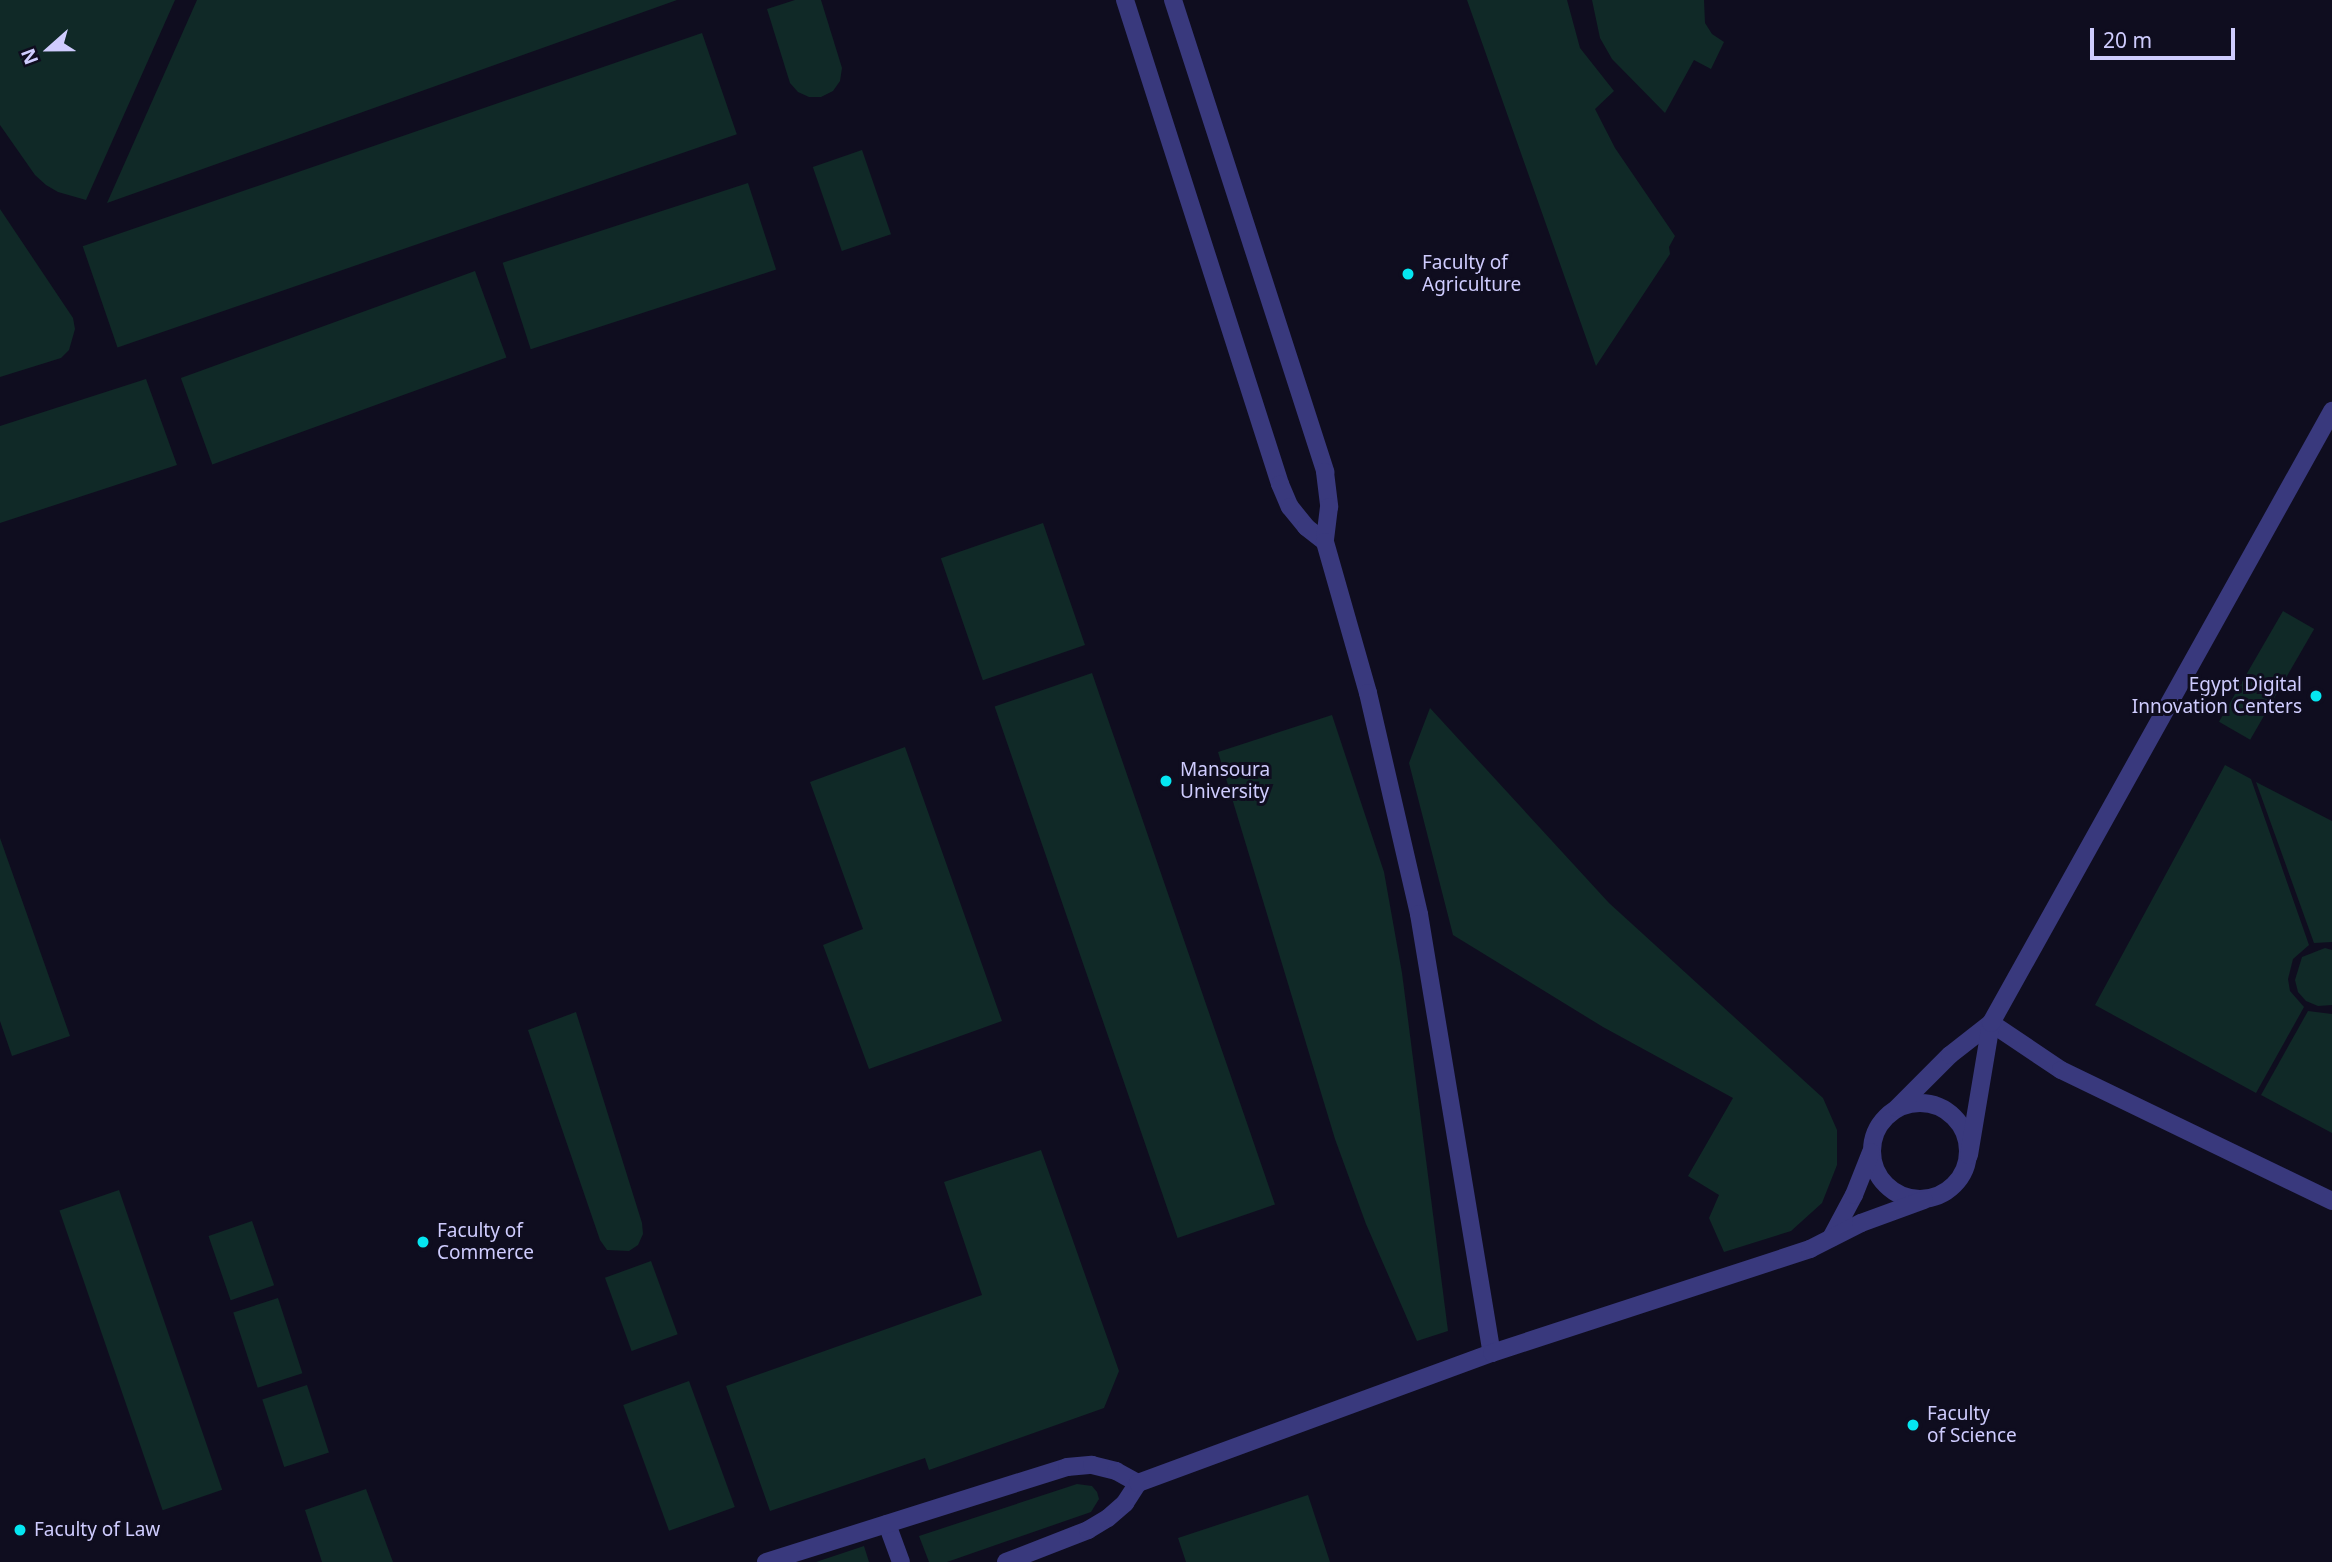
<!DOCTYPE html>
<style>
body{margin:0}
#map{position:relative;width:2332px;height:1562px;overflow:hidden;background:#0f0d1f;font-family:"Noto Sans",sans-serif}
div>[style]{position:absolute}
.green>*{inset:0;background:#102927;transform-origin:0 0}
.street>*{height:18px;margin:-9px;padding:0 9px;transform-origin:9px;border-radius:9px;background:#39397d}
.street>.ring{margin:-9px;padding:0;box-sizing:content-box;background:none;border:18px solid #39397d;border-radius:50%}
.dots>*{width:19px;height:19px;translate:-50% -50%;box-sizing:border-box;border:4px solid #0f0d1f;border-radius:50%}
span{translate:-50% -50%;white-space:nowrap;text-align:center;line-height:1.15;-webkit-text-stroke:6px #0f0d1f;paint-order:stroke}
.poi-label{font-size:19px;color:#cfccfe}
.left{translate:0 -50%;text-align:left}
.right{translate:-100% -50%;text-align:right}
.north{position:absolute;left:14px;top:14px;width:70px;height:70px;-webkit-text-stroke:5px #0f0d1f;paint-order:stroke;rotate:249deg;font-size:19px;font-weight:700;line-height:28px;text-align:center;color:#cfccfe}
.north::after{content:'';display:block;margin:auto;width:24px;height:32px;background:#cfccfe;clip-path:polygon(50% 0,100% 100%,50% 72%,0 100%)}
.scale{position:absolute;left:2090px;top:28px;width:145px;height:32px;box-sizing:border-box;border:4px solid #cfccfe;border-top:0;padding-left:9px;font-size:21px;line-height:24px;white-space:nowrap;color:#cfccfe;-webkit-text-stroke:5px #0f0d1f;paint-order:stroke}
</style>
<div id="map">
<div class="green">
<div style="clip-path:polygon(0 0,175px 0,86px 200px,58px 192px,46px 185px,35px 175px,0 125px)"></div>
<div style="clip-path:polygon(197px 0,677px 0,107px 203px)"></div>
<div style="clip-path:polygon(795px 0,821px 0,842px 68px,840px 81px,833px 91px,821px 97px,809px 97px,798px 92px,790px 83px,767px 9px)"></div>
<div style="clip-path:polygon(1467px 0,1567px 0,1580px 48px,1614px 91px,1595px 109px,1615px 148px,1675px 236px,1669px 247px,1670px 254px,1596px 366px)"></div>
<div style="clip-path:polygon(1592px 0,1704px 0,1705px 23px,1712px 34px,1724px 42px,1711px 69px,1694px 60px,1665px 113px,1612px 59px,1600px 38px)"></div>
<div style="left:702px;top:33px;width:107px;height:655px;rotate:71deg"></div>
<div style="left:862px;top:150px;width:89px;height:52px;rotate:71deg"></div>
<div style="left:748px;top:183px;width:91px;height:258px;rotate:72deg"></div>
<div style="clip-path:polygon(0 209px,73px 318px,75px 329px,69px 350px,61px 358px,0 377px)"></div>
<div style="left:475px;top:271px;width:92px;height:313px;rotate:70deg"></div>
<div style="clip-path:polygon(146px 379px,177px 465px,0 523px,0 426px)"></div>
<div style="left:1043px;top:523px;width:129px;height:108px;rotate:71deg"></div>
<div style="left:2283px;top:611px;width:36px;height:128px;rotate:30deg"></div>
<div style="left:1092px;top:673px;width:562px;height:103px;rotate:71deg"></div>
<div style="clip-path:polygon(1430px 708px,1609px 903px,1823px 1098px,1837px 1130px,1837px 1165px,1822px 1203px,1791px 1231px,1724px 1252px,1709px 1218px,1719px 1195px,1688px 1176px,1733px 1098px,1603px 1027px,1453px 935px,1409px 763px)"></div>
<div style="clip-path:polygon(1332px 715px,1384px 872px,1402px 973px,1448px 1331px,1417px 1341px,1366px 1224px,1335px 1139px,1218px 752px)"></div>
<div style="clip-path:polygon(905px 747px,1002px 1021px,869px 1069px,823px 945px,863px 929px,810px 782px)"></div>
<div style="clip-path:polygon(2225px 765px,2251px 779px,2309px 945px,2293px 959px,2288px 979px,2290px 991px,2304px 1007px,2256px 1093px,2095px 1005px)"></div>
<div style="clip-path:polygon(2256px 782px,2332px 821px,2332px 942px,2314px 943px)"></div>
<div style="clip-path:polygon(0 838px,70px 1036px,12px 1056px,0 1021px)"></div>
<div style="clip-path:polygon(2325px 948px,2332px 950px,2332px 1005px,2318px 1006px,2306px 1001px,2298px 992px,2295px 980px,2302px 957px)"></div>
<div style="clip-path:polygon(2308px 1011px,2332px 1014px,2332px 1133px,2261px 1095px)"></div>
<div style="clip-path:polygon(576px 1012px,642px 1223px,643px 1234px,638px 1245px,629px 1251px,607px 1250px,600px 1240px,528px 1030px)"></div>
<div style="clip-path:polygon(1041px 1150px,1119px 1371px,1104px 1408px,929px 1470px,925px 1458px,770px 1511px,726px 1386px,982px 1295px,944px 1182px)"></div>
<div style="left:119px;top:1190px;width:317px;height:63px;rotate:71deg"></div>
<div style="left:252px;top:1221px;width:68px;height:46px;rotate:71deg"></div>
<div style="left:651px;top:1261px;width:78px;height:49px;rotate:70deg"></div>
<div style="left:278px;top:1298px;width:79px;height:47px;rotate:72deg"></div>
<div style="left:689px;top:1381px;width:134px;height:70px;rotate:70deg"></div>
<div style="left:307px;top:1385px;width:71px;height:47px;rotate:72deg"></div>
<div style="clip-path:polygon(1077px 1484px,1092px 1486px,1097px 1492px,1099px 1499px,1091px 1512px,947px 1562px,929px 1562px,919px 1536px)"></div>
<div style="clip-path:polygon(366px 1489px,393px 1562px,322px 1562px,305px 1510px)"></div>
<div style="clip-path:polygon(1308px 1495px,1330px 1562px,1186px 1562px,1178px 1538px)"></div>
<div style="clip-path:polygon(864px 1546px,869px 1562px,816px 1562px)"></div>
</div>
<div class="street">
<div style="left:1125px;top:0;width:508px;rotate:72.24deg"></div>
<div style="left:1280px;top:484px;width:25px;rotate:67deg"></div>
<div style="left:1290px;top:507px;width:26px;rotate:51deg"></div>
<div style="left:1306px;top:527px;width:24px;rotate:38deg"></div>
<div style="left:1173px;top:0;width:496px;rotate:72.1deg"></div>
<div style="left:1325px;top:472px;width:35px;rotate:83deg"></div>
<div style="left:1329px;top:507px;width:35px;rotate:97deg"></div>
<div style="left:1325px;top:542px;width:157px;rotate:74.1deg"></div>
<div style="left:1368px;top:693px;width:227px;rotate:77deg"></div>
<div style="left:1419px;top:914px;width:445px;rotate:80.6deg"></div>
<div style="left:1991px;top:1023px;width:84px;rotate:33.9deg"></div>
<div style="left:2061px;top:1070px;width:301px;rotate:25.8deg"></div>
<div class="ring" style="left:1872px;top:1103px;width:78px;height:78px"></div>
<div style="left:1897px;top:1108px;width:75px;rotate:-45deg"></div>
<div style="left:1950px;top:1055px;width:52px;rotate:-38deg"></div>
<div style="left:1969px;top:1155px;width:134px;rotate:-80.5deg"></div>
<div style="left:1991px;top:1023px;width:701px;rotate:-60.87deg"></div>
<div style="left:1831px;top:1238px;width:49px;rotate:-61.9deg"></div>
<div style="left:1854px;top:1195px;width:46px;rotate:-68.4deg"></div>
<div style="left:887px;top:1524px;width:40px;rotate:69.8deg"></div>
<div style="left:766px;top:1562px;width:316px;rotate:-17.5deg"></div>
<div style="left:1067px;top:1467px;width:25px;rotate:-5deg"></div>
<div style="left:1092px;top:1465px;width:25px;rotate:14deg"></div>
<div style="left:1116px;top:1471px;width:25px;rotate:29deg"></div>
<div style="left:1006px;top:1562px;width:88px;rotate:-21.3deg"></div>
<div style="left:1088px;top:1530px;width:23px;rotate:-31deg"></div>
<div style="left:1108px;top:1518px;width:23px;rotate:-41deg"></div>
<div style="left:1125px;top:1503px;width:24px;rotate:-57deg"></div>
<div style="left:1138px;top:1483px;width:377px;rotate:-20.2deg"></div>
<div style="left:1492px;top:1353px;width:335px;rotate:-18.1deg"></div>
<div style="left:1810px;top:1249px;width:57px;rotate:-27deg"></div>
<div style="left:1861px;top:1223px;width:67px;rotate:-20.1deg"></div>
</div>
<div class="dots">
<div style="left:1408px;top:274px;background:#05e6f1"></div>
<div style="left:2316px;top:696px;background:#05e6f1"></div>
<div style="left:1166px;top:781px;background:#05e6f1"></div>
<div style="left:423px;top:1242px;background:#05e6f1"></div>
<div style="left:1913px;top:1425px;background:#05e6f1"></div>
<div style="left:20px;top:1530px;background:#05e6f1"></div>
</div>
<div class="poi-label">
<span class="left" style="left:1422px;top:274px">Faculty of<br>Agriculture</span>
<span class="right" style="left:2302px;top:696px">Egypt Digital<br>Innovation Centers</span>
<span class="left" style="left:1180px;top:781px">Mansoura<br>University</span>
<span class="left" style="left:437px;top:1242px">Faculty of<br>Commerce</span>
<span class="left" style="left:1927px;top:1425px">Faculty<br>of Science</span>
<span class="left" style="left:34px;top:1530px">Faculty of Law</span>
</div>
<div class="north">N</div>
<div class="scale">20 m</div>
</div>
